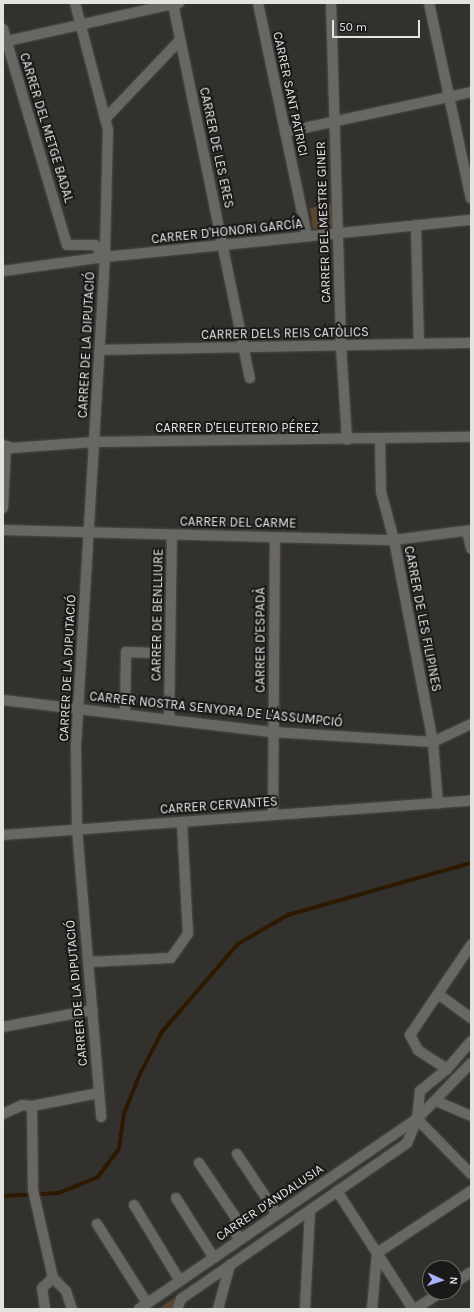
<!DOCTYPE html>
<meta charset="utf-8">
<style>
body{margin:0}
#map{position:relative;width:474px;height:1312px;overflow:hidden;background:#33312e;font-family:Karla,sans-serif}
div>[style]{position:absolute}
.green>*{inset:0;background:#5b472f}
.stream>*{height:3.5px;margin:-1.75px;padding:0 1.75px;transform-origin:1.75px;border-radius:1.75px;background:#2d1900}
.roads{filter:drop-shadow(0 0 1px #4f4e4c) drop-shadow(0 0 1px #4f4e4c)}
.minor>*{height:10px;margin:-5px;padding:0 5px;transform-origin:5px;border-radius:5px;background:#696764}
.tertiary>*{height:10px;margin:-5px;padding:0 5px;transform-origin:5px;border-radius:5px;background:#696764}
span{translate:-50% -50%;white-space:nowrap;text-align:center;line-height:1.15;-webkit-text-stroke:4px #1a1918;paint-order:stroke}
.street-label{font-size:13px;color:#e4e3e1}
.frame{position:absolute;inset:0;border:4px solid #e4e3e1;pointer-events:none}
.north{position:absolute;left:422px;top:1260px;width:40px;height:40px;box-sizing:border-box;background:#1a1918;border:1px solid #6b6a68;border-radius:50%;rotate:93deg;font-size:11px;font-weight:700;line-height:16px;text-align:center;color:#e4e3e1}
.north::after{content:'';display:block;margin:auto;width:14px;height:18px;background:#acaffb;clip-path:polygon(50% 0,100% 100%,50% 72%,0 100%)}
.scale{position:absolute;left:332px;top:20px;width:88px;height:18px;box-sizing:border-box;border:2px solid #e4e3e1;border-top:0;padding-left:5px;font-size:12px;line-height:14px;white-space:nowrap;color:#e4e3e1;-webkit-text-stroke:3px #1a1918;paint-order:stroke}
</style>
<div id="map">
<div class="green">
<div style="clip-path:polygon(333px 203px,333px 226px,313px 229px,310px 208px)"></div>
<div style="clip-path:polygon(176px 1297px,171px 1309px,158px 1309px)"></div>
</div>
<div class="stream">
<div style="left:3px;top:1196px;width:56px;rotate:-3.1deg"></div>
<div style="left:59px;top:1193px;width:42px;rotate:-22.3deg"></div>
<div style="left:98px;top:1177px;width:35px;rotate:-53deg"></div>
<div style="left:119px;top:1149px;width:35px;rotate:-82deg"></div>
<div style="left:124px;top:1114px;width:43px;rotate:-68.2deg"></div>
<div style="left:140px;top:1074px;width:47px;rotate:-62.4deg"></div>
<div style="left:162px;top:1032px;width:116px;rotate:-49.2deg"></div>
<div style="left:238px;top:944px;width:58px;rotate:-30.1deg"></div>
<div style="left:288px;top:915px;width:190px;rotate:-15.9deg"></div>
</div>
<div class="roads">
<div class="minor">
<div style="left:75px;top:3px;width:131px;rotate:75.4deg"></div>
<div style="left:108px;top:130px;width:127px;rotate:91.4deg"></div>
<div style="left:105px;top:257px;width:492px;rotate:93.4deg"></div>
<div style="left:76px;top:748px;width:81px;rotate:89.3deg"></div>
<div style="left:77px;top:829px;width:289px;rotate:85.2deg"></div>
<div style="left:258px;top:3px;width:238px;rotate:78.1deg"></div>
<div style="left:331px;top:3px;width:343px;rotate:88.3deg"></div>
<div style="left:341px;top:346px;width:94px;rotate:86.3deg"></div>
<div style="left:429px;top:3px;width:200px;rotate:77.9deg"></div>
<div style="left:3px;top:29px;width:225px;rotate:73.5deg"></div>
<div style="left:67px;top:245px;width:28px"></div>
<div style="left:95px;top:245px;width:16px;rotate:50deg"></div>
<div style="left:3px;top:42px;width:174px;rotate:-12.6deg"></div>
<div style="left:173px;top:4px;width:382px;rotate:78.4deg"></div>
<div style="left:105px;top:119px;width:109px;rotate:-46.5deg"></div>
<div style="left:285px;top:132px;width:190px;rotate:-12.1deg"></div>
<div style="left:416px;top:225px;width:119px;rotate:88.6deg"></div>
<div style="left:3px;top:271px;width:103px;rotate:-7.8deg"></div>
<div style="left:105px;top:257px;width:368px;rotate:-5.8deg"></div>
<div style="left:100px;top:350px;width:371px;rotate:-1.1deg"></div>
<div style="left:380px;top:440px;width:52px;rotate:88.9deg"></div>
<div style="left:381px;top:492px;width:50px;rotate:74.8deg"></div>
<div style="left:394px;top:540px;width:206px;rotate:79.1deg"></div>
<div style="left:433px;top:742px;width:62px;rotate:85.4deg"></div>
<div style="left:3px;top:445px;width:9px;rotate:18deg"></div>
<div style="left:12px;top:448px;width:82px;rotate:-4.2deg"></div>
<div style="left:94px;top:442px;width:377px;rotate:-0.8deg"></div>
<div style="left:3px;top:508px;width:62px;rotate:-87.2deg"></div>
<div style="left:3px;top:530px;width:391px;rotate:1.5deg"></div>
<div style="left:394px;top:540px;width:78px;rotate:-7.4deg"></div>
<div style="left:467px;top:531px;width:18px;rotate:77deg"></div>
<div style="left:3px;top:700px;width:272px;rotate:6.8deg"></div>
<div style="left:273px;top:732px;width:160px;rotate:3.6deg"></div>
<div style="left:433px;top:742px;width:42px;rotate:-25.3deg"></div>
<div style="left:125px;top:715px;width:63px;rotate:-89.1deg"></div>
<div style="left:126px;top:652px;width:23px;rotate:2deg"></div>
<div style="left:169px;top:720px;width:185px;rotate:-89.1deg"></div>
<div style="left:273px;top:815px;width:278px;rotate:-89.6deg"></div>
<div style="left:3px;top:835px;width:469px;rotate:-4.2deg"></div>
<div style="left:88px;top:962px;width:83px;rotate:-2.8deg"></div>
<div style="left:171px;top:958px;width:29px;rotate:-55deg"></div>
<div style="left:188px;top:934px;width:112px;rotate:-93.1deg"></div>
<div style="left:438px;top:994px;width:41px;rotate:36deg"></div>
<div style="left:3px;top:1027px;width:91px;rotate:-10.8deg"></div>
<div style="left:447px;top:1069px;width:35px;rotate:-147deg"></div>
<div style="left:418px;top:1050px;width:17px;rotate:-118deg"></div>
<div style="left:410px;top:1035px;width:109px;rotate:-55.9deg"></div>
<div style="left:436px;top:1101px;width:38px;rotate:23deg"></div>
<div style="left:32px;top:1106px;width:84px;rotate:89.3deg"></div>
<div style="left:33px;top:1190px;width:90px;rotate:77.2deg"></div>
<div style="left:53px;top:1278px;width:18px;rotate:45deg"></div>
<div style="left:66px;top:1291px;width:19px;rotate:72deg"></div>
<div style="left:3px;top:1114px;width:21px;rotate:-25deg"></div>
<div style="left:22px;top:1105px;width:10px;rotate:6deg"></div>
<div style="left:32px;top:1106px;width:68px;rotate:-11deg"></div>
<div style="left:417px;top:1119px;width:77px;rotate:45.5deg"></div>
<div style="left:237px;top:1154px;width:72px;rotate:56.3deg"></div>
<div style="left:199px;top:1163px;width:66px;rotate:56.1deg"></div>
<div style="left:236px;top:1218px;width:14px;rotate:94deg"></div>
<div style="left:235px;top:1232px;width:9px;rotate:58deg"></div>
<div style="left:337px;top:1191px;width:140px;rotate:57.2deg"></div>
<div style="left:176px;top:1198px;width:71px;rotate:57.7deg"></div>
<div style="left:134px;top:1205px;width:89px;rotate:58.8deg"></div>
<div style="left:97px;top:1224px;width:93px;rotate:57.7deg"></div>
<div style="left:377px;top:1253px;width:113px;rotate:-33.4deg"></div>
<div style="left:454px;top:1283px;width:20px;rotate:-33deg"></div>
<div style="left:45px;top:1309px;width:21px;rotate:-98deg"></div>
<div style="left:42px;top:1288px;width:15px;rotate:-42deg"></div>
<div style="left:177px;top:1309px;width:11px;rotate:-68deg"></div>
<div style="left:181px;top:1299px;width:275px;rotate:-34.6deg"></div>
<div style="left:407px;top:1143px;width:26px;rotate:-67deg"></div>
<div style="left:417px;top:1119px;width:28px;rotate:-84deg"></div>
<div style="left:420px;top:1091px;width:35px;rotate:-39deg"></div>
<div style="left:447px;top:1069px;width:37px;rotate:-49deg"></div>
<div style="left:218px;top:1309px;width:46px;rotate:-74.7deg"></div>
<div style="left:305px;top:1309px;width:99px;rotate:-87.1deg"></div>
<div style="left:372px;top:1309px;width:56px;rotate:-84.9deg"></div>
<div style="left:415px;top:1309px;width:31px;rotate:-33deg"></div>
</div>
<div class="tertiary">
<div style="left:173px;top:3px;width:6px"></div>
<div style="left:139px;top:1309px;width:337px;rotate:-34.4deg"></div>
<div style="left:417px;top:1119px;width:78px;rotate:-46deg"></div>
</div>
</div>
<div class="street-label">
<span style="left:290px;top:94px;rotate:78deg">CARRER SANT PATRICI</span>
<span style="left:46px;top:128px;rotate:73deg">CARRER DEL METGE BADAL</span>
<span style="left:216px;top:148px;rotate:78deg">CARRER DE LES ERES</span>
<span style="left:324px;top:222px;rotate:-92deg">CARRER DEL MESTRE GINER</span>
<span style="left:227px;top:232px;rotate:-6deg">CARRER D'HONORI GARCÍA</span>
<span style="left:285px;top:334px;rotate:-1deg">CARRER DELS REIS CATÒLICS</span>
<span style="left:87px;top:345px;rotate:-87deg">CARRER DE LA DIPUTACIÓ</span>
<span style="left:237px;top:428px">CARRER D'ELEUTERIO PÉREZ</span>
<span style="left:238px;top:523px;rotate:1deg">CARRER DEL CARME</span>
<span style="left:158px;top:615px;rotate:-89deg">CARRER DE BENLLIURE</span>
<span style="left:422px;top:619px;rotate:79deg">CARRER DE LES FILIPINES</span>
<span style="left:261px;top:640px;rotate:-90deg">CARRER D'ESPADÀ</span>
<span style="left:68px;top:668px;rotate:-87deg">CARRER DE LA DIPUTACIÓ</span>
<span style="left:216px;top:710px;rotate:6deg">CARRER NOSTRA SENYORA DE L'ASSUMPCIÓ</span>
<span style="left:219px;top:806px;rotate:-4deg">CARRER CERVANTES</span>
<span style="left:77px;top:993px;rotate:-95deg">CARRER DE LA DIPUTACIÓ</span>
<span style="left:270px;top:1203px;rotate:-34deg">CARRER D'ANDALUSIA</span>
</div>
<div class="frame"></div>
<div class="north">N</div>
<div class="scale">50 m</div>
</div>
